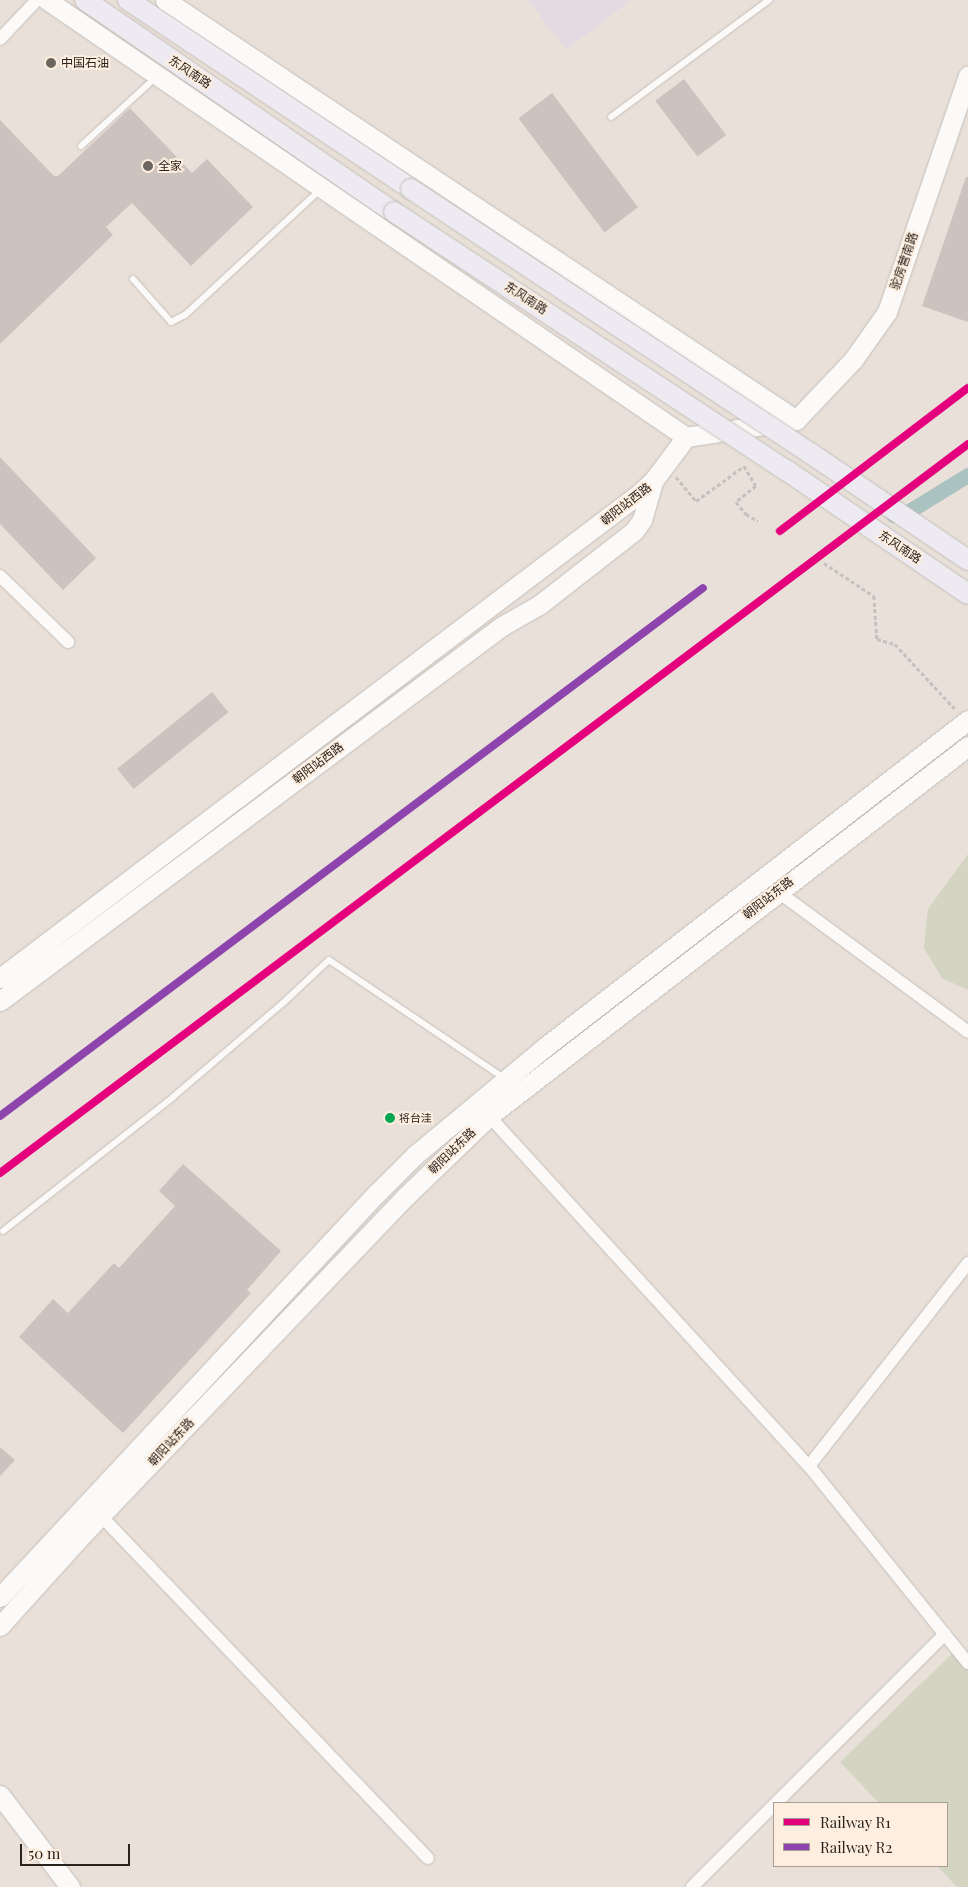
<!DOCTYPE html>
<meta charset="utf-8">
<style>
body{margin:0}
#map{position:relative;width:968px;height:1887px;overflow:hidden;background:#e9e1d9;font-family:"Playfair Display","Noto Sans SC",serif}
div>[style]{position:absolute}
.commercial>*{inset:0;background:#e3dae2}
.green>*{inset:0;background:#d3d4c1}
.canal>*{height:15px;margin:-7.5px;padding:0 7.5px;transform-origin:7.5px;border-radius:7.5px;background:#aac2c0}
.building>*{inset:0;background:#cdc3be;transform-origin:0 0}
.path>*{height:2.5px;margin-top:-1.25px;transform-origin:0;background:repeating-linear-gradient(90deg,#c4c1be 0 4px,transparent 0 6.5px)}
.roads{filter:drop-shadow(0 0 1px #c6bfba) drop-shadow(0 0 1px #c6bfba)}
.lane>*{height:6px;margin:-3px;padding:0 3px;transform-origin:3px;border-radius:3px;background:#fcfaf9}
.street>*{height:12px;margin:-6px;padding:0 6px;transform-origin:6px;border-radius:6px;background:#fcfaf9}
.secondary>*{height:19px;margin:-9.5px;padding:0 9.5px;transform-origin:9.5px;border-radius:9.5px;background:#fcfaf9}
.primary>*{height:20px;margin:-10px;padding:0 10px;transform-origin:10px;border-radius:10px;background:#edeaf1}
.bridges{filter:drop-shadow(0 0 1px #c4c0bc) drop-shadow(0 0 1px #c4c0bc)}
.primary-bridge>*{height:20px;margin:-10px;padding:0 10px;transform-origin:10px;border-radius:10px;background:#edeaf1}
.rail-1>*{height:8px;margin:-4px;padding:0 4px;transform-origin:4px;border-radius:4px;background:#e5007d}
.rail-2>*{height:8px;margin:-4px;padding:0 4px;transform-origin:4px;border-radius:4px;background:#8e44ad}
.dots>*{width:14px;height:14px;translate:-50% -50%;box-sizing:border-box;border:2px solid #fdeedf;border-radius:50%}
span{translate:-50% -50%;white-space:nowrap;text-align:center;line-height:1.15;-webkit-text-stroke:4px #fdeedf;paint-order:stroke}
.bus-label{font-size:11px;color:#29231e}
.left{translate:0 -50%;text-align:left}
.poi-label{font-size:12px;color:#29231e}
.street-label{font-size:12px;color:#29231e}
.legend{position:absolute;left:773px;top:1802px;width:175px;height:65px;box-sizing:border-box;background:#fdeedf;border:1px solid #a89d92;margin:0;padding:6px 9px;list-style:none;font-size:15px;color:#29231e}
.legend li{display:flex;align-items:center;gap:10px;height:25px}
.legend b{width:25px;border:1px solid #a89d92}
.scale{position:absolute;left:20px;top:1844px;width:110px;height:22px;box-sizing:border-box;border:2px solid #29231e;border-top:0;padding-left:6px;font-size:15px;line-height:18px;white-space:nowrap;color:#29231e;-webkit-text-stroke:4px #fdeedf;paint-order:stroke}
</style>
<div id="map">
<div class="commercial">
<div style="clip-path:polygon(528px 0,631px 0,566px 50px)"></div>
</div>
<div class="green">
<div style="clip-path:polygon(968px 854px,968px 990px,942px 978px,924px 948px,928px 909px)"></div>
<div style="clip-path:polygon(957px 1649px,968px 1664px,968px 1887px,957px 1887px,937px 1866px,947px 1866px,947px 1803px,879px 1803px,840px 1762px)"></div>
</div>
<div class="canal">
<div style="left:893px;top:515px;width:8px;rotate:7deg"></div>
<div style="left:901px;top:516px;width:79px;rotate:-31.5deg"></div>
</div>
<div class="building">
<div style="left:684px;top:79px;width:70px;height:36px;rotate:53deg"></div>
<div style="left:552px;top:93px;width:143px;height:42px;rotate:53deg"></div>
<div style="clip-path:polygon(130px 108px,192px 173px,207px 159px,253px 207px,191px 266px,132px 203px,106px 227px,113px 235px,0 344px,0 120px,54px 176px,58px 176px)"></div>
<div style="clip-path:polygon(966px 177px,968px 177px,968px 322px,922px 306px)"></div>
<div style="clip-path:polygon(0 457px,96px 558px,63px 590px,0 524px)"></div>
<div style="left:212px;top:692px;width:26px;height:122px;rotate:51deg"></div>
<div style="clip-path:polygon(183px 1164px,281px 1251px,247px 1290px,251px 1293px,123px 1433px,19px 1337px,53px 1299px,68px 1313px,114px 1263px,119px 1268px,175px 1206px,159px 1191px)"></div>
<div style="clip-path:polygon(0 1447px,15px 1460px,0 1476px)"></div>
</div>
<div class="path">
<div style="left:676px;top:477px;width:31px;rotate:50deg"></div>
<div style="left:696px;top:501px;width:59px;rotate:-36.1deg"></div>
<div style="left:744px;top:466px;width:23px;rotate:59deg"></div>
<div style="left:756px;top:486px;width:26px;rotate:141deg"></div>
<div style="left:736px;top:502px;width:16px;rotate:50deg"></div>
<div style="left:746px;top:514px;width:14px;rotate:30deg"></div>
<div style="left:824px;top:563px;width:60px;rotate:33.4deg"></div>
<div style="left:874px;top:596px;width:43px;rotate:86deg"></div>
<div style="left:877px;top:639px;width:19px;rotate:16deg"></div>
<div style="left:895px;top:644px;width:88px;rotate:47.3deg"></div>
</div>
<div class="roads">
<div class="lane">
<div style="left:611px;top:117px;width:197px;rotate:-36.5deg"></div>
<div style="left:81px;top:146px;width:102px;rotate:-42.6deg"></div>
<div style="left:133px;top:279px;width:57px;rotate:48.5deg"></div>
<div style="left:171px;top:322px;width:16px;rotate:-27deg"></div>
<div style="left:185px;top:315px;width:185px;rotate:-42.8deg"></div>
<div style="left:3px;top:1231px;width:216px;rotate:-38.2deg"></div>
<div style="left:173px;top:1097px;width:145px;rotate:-40.5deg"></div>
<div style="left:283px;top:1003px;width:63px;rotate:-43.1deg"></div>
<div style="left:329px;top:960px;width:211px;rotate:34deg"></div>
</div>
<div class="street">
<div style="left:0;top:39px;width:54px;rotate:-46.5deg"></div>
<div style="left:0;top:576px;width:95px;rotate:44.1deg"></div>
<div style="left:777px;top:891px;width:237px;rotate:36.4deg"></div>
<div style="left:489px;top:1116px;width:474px;rotate:47.6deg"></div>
<div style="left:809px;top:1466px;width:253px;rotate:51.1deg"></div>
<div style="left:809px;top:1466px;width:258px;rotate:-51.9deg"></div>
<div style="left:101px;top:1516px;width:473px;rotate:46.3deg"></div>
<div style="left:776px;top:1803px;width:239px;rotate:-45deg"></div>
<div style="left:692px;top:1887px;width:116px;rotate:-45deg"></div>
</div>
<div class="secondary">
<div style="left:47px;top:0;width:774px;rotate:34.37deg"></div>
<div style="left:165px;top:0;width:758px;rotate:33.65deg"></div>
<div style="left:796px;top:420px;width:83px;rotate:-46.5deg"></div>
<div style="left:853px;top:360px;width:59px;rotate:-54.7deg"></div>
<div style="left:887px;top:312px;width:250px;rotate:-71.1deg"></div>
<div style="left:0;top:978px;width:803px;rotate:-37.16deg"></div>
<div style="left:640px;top:493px;width:18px;rotate:-43deg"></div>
<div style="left:653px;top:481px;width:55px;rotate:-53.1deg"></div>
<div style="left:686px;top:437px;width:111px;rotate:-8.8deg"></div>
<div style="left:0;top:1001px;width:627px;rotate:-36.76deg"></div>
<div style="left:502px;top:626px;width:43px;rotate:-29.6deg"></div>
<div style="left:539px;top:605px;width:120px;rotate:-37.9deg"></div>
<div style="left:634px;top:531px;width:14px;rotate:-54deg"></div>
<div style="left:642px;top:520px;width:40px;rotate:-74deg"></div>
<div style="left:0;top:1597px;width:551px;rotate:-46.99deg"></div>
<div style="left:376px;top:1194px;width:55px;rotate:-45deg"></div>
<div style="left:415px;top:1155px;width:169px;rotate:-39.7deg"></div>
<div style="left:545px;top:1047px;width:535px;rotate:-37.71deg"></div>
<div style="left:0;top:1626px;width:122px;rotate:-48deg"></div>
<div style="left:82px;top:1535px;width:469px;rotate:-46.3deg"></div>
<div style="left:406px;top:1196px;width:115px;rotate:-43.9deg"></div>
<div style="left:489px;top:1116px;width:605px;rotate:-37.68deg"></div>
<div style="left:0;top:1795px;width:116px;rotate:52.7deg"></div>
</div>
<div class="primary">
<div style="left:85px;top:0;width:375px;rotate:34.5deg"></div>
<div style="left:128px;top:0;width:340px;rotate:33.7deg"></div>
</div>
</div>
<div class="bridges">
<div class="primary-bridge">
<div style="left:411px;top:189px;width:478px;rotate:33.5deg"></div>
<div style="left:810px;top:453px;width:191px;rotate:34.1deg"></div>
<div style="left:394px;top:212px;width:469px;rotate:33.4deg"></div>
<div style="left:786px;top:470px;width:220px;rotate:34.3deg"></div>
</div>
</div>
<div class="rail-1">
<div style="left:780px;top:531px;width:236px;rotate:-37.3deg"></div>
<div style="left:0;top:1173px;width:1212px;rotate:-36.98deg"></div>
</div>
<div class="rail-2">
<div style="left:0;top:1116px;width:879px;rotate:-36.91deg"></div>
</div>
<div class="dots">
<div style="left:51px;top:63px;background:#6c665f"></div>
<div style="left:148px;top:166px;background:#6c665f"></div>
<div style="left:390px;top:1118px;background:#00a651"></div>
</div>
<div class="bus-label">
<span class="left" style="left:399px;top:1118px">将台洼</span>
</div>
<div class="poi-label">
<span class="left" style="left:61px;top:63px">中国石油</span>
<span class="left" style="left:158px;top:166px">全家</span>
</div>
<div class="street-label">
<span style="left:190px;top:72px;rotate:34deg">东风南路</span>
<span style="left:904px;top:261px;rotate:-71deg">驼房营南路</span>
<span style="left:526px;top:298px;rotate:33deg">东风南路</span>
<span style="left:626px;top:504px;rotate:-38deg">朝阳站西路</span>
<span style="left:900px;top:547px;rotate:34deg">东风南路</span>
<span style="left:318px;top:763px;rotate:-37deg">朝阳站西路</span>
<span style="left:768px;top:898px;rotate:-38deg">朝阳站东路</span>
<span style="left:452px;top:1151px;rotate:-44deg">朝阳站东路</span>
<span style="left:171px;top:1442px;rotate:-47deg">朝阳站东路</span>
</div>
<ul class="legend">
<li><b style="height:6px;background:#e5007d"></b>Railway R1</li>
<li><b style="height:6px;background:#8e44ad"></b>Railway R2</li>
</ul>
<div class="scale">50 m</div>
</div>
